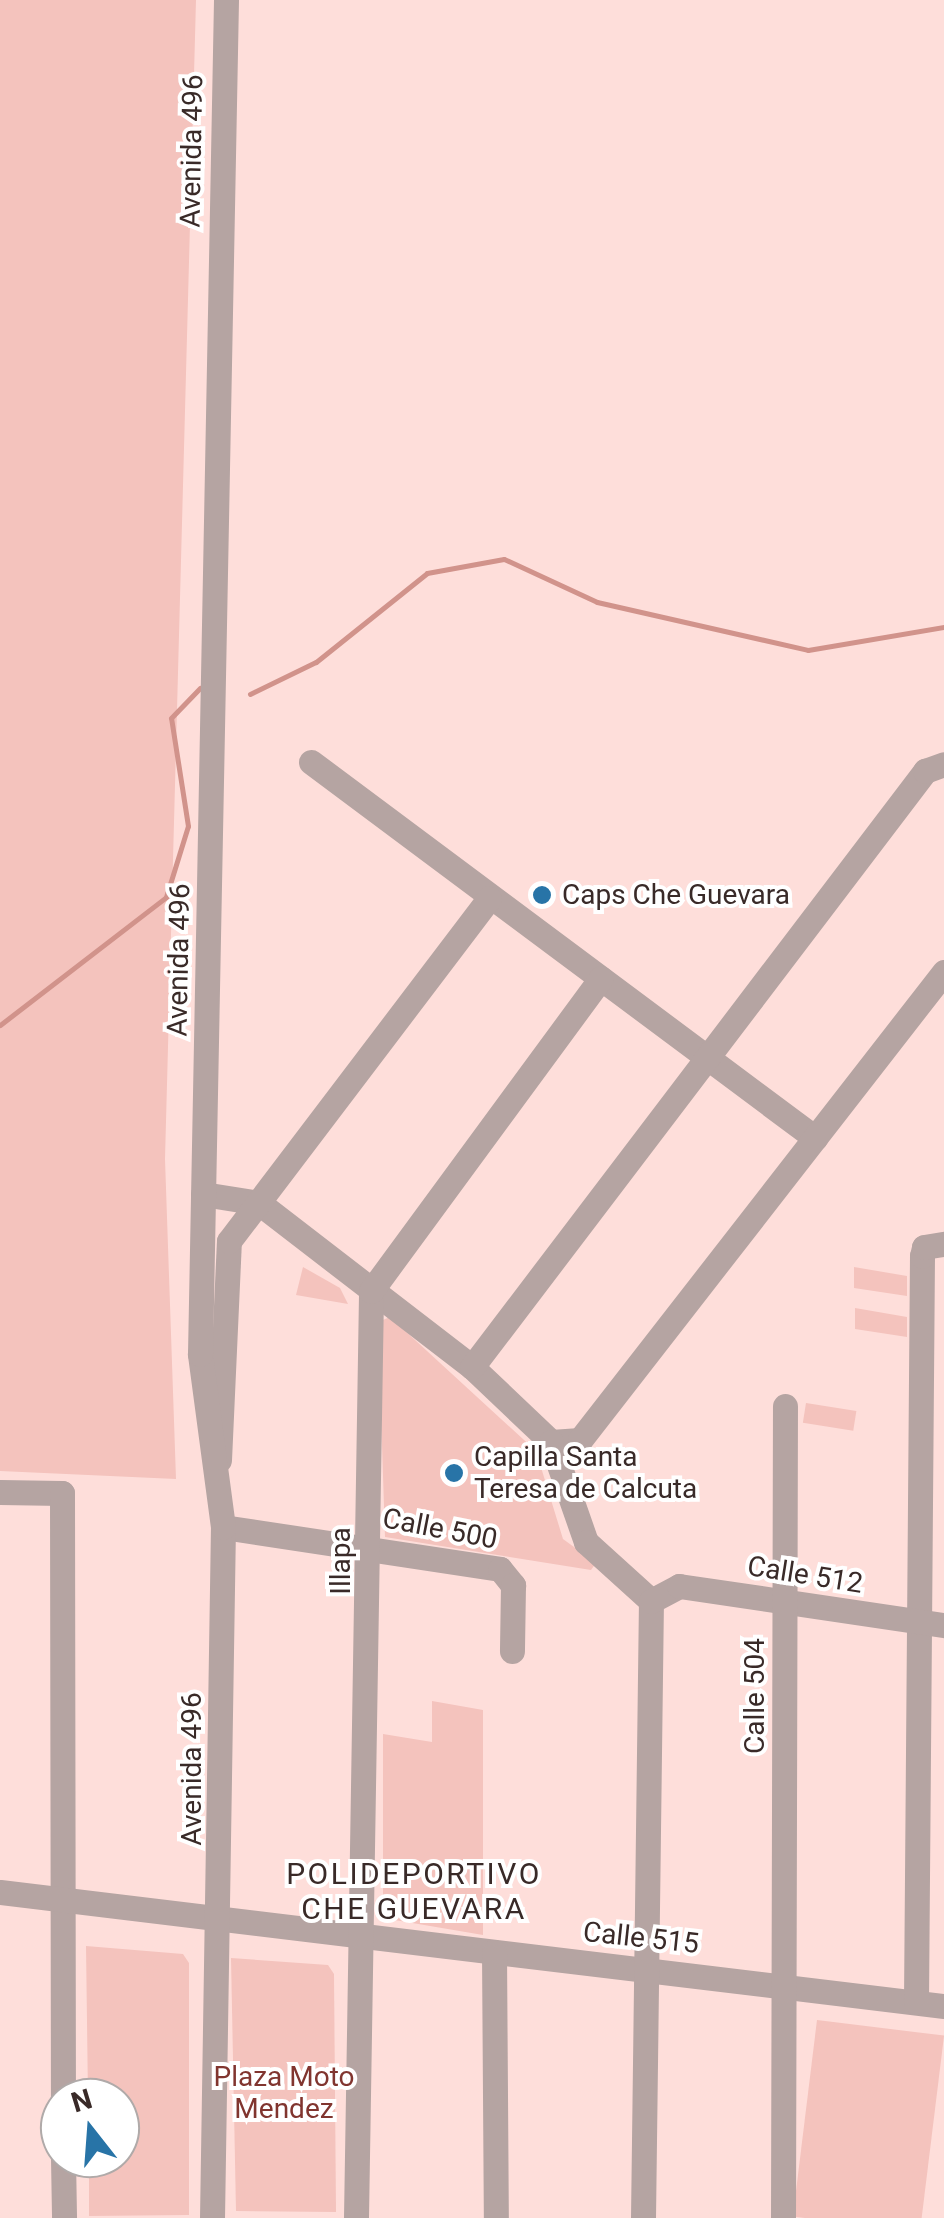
<!DOCTYPE html>
<style>
body{margin:0}
#map{position:relative;width:944px;height:2218px;overflow:hidden;background:#fededa;font-family:Roboto,sans-serif}
div>[style]{position:absolute}
.green>*{inset:0;background:#f4c3bd;transform-origin:0 0}
.stream>*{height:5px;margin:-2.5px;padding:0 2.5px;transform-origin:2.5px;border-radius:2.5px;background:#d1938b}
.minor>*{height:25px;margin:-12.5px;padding:0 12.5px;transform-origin:12.5px;border-radius:12.5px;background:#b5a4a2}
.dots>*{width:28px;height:28px;translate:-50% -50%;box-sizing:border-box;border:5px solid #fff;border-radius:50%}
span{translate:-50% -50%;white-space:nowrap;text-align:center;line-height:1.15;-webkit-text-stroke:8px #fff;paint-order:stroke}
.street-label{font-size:28px;color:#392a28}
.poi-label{font-size:28px;color:#392a28}
.left{translate:0 -50%;text-align:left}
.park-label{font-size:28px;color:#81352f}
.neighbourhood-label{font-size:30px;color:#392a28;letter-spacing:2.5px}
.north{position:absolute;left:40px;top:2078px;width:100px;height:100px;box-sizing:border-box;background:#fff;border:2px solid #b0aaa9;border-radius:50%;rotate:343deg;font-size:28px;font-weight:700;line-height:40px;text-align:center;color:#392a28}
.north::after{content:'';display:block;margin:auto;width:35px;height:45px;background:#2874a7;clip-path:polygon(50% 0,100% 100%,50% 72%,0 100%)}
</style>
<div id="map">
<div class="green">
<div style="clip-path:polygon(0 0,196px 0,165px 1159px,176px 1479px,0 1471px)"></div>
<div style="clip-path:polygon(303px 1267px,340px 1288px,348px 1304px,296px 1295px)"></div>
<div style="clip-path:polygon(854px 1267px,907px 1276px,907px 1296px,854px 1288px)"></div>
<div style="clip-path:polygon(855px 1308px,907px 1317px,907px 1337px,855px 1329px)"></div>
<div style="clip-path:polygon(390px 1317px,536px 1451px,563px 1539px,596px 1563px,591px 1570px,385px 1537px,378px 1322px)"></div>
<div style="left:806px;top:1403px;width:51px;height:20px;rotate:9deg"></div>
<div style="clip-path:polygon(432px 1701px,483px 1710px,483px 1935px,383px 1918px,383px 1734px,432px 1742px)"></div>
<div style="clip-path:polygon(86px 1946px,183px 1954px,189px 1963px,189px 2215px,89px 2216px,89px 2158px,120px 2158px,120px 2098px,88px 2098px)"></div>
<div style="clip-path:polygon(231px 1958px,328px 1965px,334px 1974px,336px 2212px,236px 2211px)"></div>
<div style="left:817px;top:2020px;width:128px;height:198px;rotate:7deg"></div>
</div>
<div class="stream">
<div style="left:250px;top:694px;width:73px;rotate:-25.9deg"></div>
<div style="left:316px;top:662px;width:142px;rotate:-38.7deg"></div>
<div style="left:427px;top:573px;width:78px;rotate:-10.3deg"></div>
<div style="left:504px;top:559px;width:102px;rotate:24.8deg"></div>
<div style="left:597px;top:602px;width:216px;rotate:12.8deg"></div>
<div style="left:808px;top:650px;width:138px;rotate:-9.6deg"></div>
<div style="left:0;top:1025px;width:210px;rotate:-37.6deg"></div>
<div style="left:166px;top:897px;width:74px;rotate:-72.8deg"></div>
<div style="left:188px;top:826px;width:109px;rotate:-98.9deg"></div>
<div style="left:171px;top:718px;width:42px;rotate:-46deg"></div>
</div>
<div class="minor">
<div style="left:311px;top:762px;width:629px;rotate:36.72deg"></div>
<div style="left:203px;top:1194px;width:57px;rotate:9.1deg"></div>
<div style="left:259px;top:1203px;width:269px;rotate:37.6deg"></div>
<div style="left:472px;top:1367px;width:109px;rotate:43.5deg"></div>
<div style="left:551px;top:1442px;width:29px;rotate:-4deg"></div>
<div style="left:580px;top:1440px;width:593px;rotate:-52.13deg"></div>
<div style="left:472px;top:1367px;width:749px;rotate:-52.76deg"></div>
<div style="left:925px;top:771px;width:20px;rotate:-20deg"></div>
<div style="left:551px;top:1442px;width:106px;rotate:70.7deg"></div>
<div style="left:586px;top:1542px;width:88px;rotate:42.2deg"></div>
<div style="left:219px;top:1460px;width:219px;rotate:-87.4deg"></div>
<div style="left:229px;top:1241px;width:430px;rotate:-52.8deg"></div>
<div style="left:0;top:1492px;width:62px;rotate:0.9deg"></div>
<div style="left:62px;top:1493px;width:605px;rotate:89.91deg"></div>
<div style="left:223px;top:1527px;width:280px;rotate:8.6deg"></div>
<div style="left:500px;top:1569px;width:21px;rotate:51deg"></div>
<div style="left:513px;top:1585px;width:66px;rotate:90.9deg"></div>
<div style="left:0;top:1892px;width:951px;rotate:6.89deg"></div>
<div style="left:494px;top:1952px;width:266px;rotate:89.6deg"></div>
<div style="left:916px;top:2002px;width:746px;rotate:-89.54deg"></div>
<div style="left:922px;top:1256px;width:9px;rotate:-77deg"></div>
<div style="left:924px;top:1247px;width:20px;rotate:-9deg"></div>
<div style="left:63px;top:2158px;width:60px;rotate:89deg"></div>
<div style="left:212px;top:2218px;width:691px;rotate:-89.09deg"></div>
<div style="left:223px;top:1527px;width:175px;rotate:-97.6deg"></div>
<div style="left:200px;top:1354px;width:1354px;rotate:-88.9deg"></div>
<div style="left:356px;top:2218px;width:927px;rotate:-89.07deg"></div>
<div style="left:371px;top:1291px;width:388px;rotate:-53.7deg"></div>
<div style="left:643px;top:2218px;width:617px;rotate:-89.26deg"></div>
<div style="left:651px;top:1601px;width:32px;rotate:-28deg"></div>
<div style="left:679px;top:1586px;width:268px;rotate:8.4deg"></div>
<div style="left:783px;top:2218px;width:812px;rotate:-89.86deg"></div>
</div>
<div class="dots">
<div style="left:542px;top:895px;background:#2874a7"></div>
<div style="left:454px;top:1473px;background:#2874a7"></div>
</div>
<div class="street-label">
<span style="left:192px;top:151px;rotate:-89deg">Avenida 496</span>
<span style="left:179px;top:960px;rotate:-89deg">Avenida 496</span>
<span style="left:440px;top:1529px;rotate:11deg">Calle 500</span>
<span style="left:341px;top:1561px;rotate:-90deg">Illapa</span>
<span style="left:805px;top:1575px;rotate:9deg">Calle 512</span>
<span style="left:755px;top:1696px;rotate:-90deg">Calle 504</span>
<span style="left:192px;top:1769px;rotate:-90deg">Avenida 496</span>
<span style="left:641px;top:1938px;rotate:6deg">Calle 515</span>
</div>
<div class="poi-label">
<span class="left" style="left:562px;top:895px">Caps Che Guevara</span>
<span class="left" style="left:474px;top:1473px">Capilla Santa<br>Teresa de Calcuta</span>
</div>
<div class="park-label">
<span style="left:284px;top:2093px">Plaza Moto<br>Mendez</span>
</div>
<div class="neighbourhood-label">
<span style="left:414px;top:1891px">POLIDEPORTIVO<br>CHE GUEVARA</span>
</div>
<div class="north">N</div>
</div>
